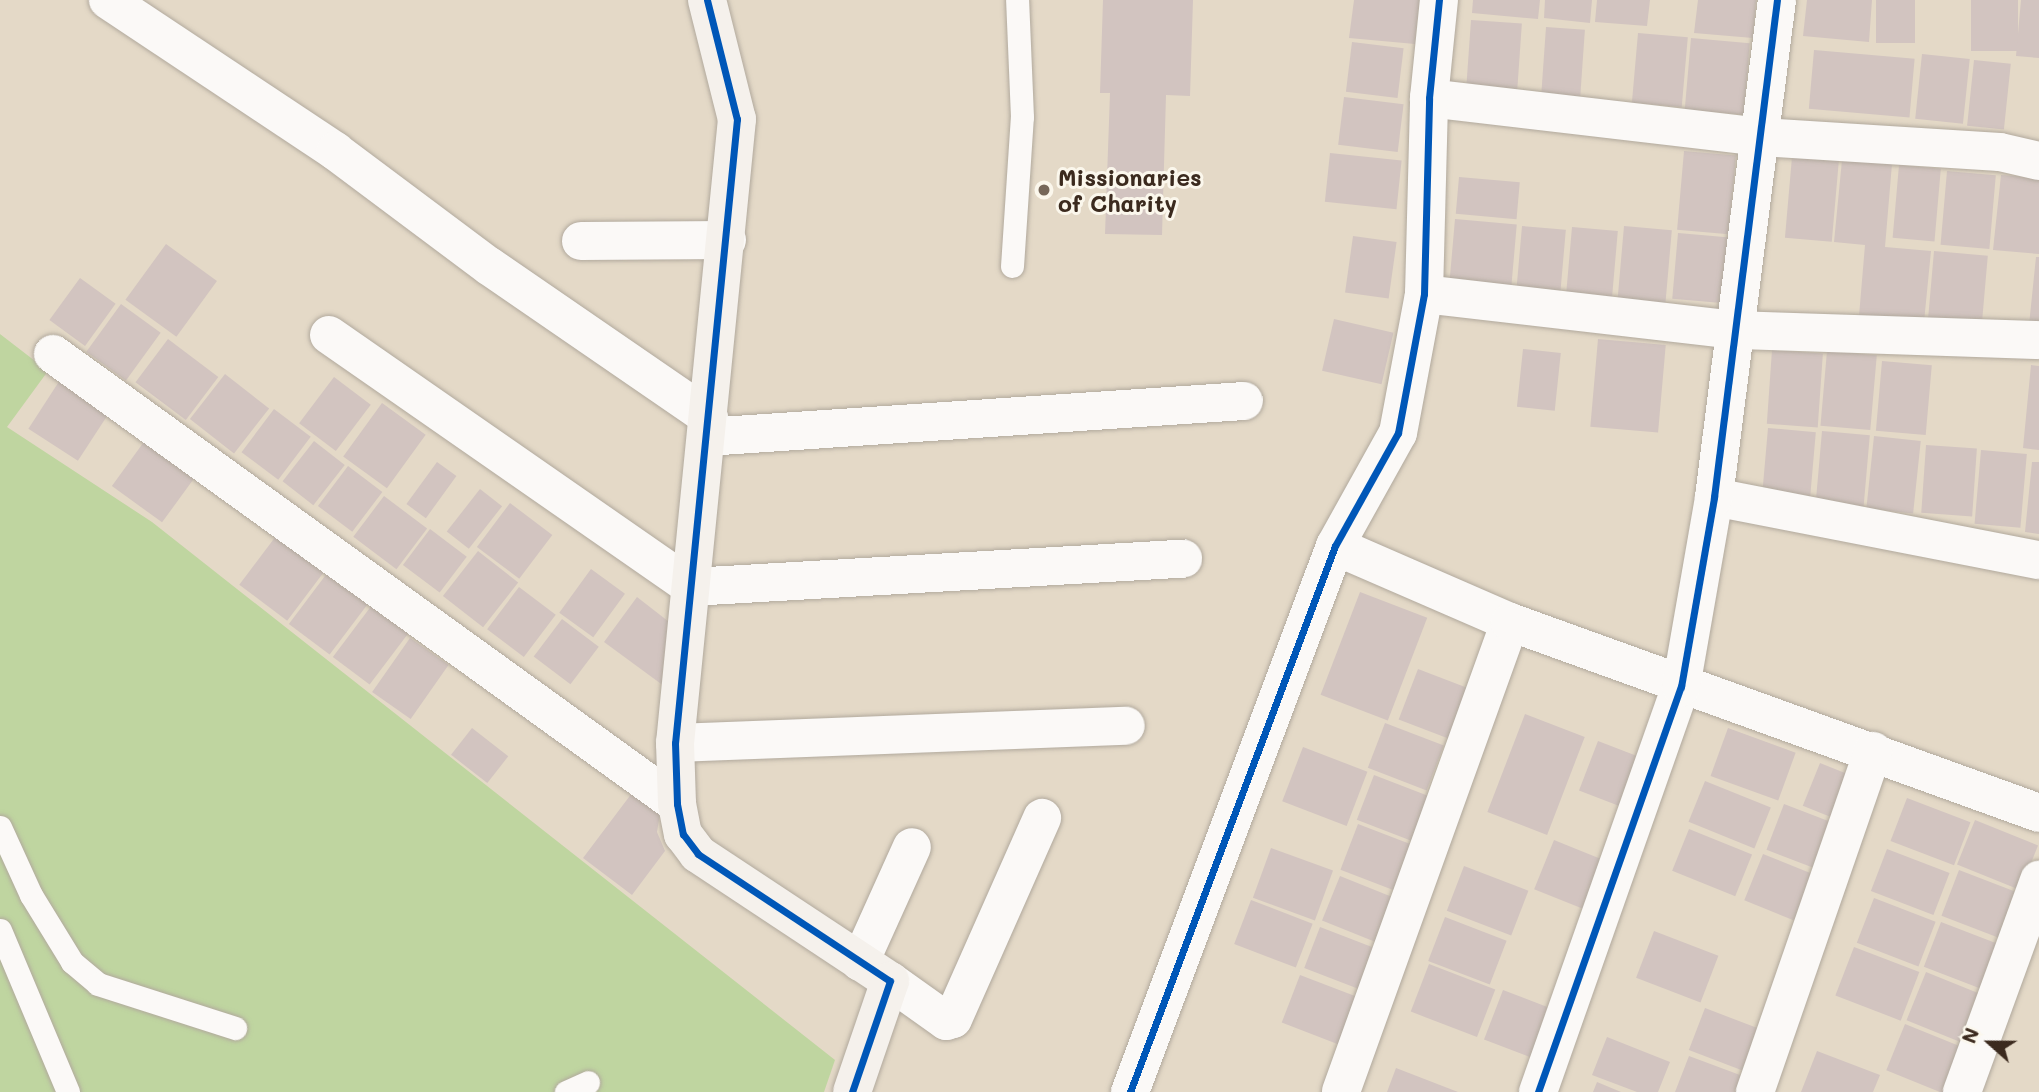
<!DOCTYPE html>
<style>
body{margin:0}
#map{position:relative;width:2039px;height:1092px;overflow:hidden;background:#e4d9c7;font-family:Mali,sans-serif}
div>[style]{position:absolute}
.green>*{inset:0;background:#bfd5a0}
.building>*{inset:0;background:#d2c4c0;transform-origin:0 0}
.roads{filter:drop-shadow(0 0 2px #b1a99d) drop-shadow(0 0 2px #b1a99d)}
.lane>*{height:23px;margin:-11.5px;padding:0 11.5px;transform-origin:11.5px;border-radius:11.5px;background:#fbf9f7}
.street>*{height:38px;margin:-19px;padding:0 19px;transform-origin:19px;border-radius:19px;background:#fbf9f7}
.secondary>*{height:38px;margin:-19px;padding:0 19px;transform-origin:19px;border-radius:19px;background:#f5f1ec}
.cycleway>*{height:7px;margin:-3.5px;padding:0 3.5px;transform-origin:3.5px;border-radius:3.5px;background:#0057b8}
.dots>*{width:19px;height:19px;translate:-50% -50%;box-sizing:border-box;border:4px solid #fbf7ec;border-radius:50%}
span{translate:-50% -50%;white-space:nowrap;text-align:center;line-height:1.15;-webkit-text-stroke:6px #fbf7ec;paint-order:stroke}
.poi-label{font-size:23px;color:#3b2a1e;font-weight:700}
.left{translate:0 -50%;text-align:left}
.north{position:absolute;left:1955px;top:1008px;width:70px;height:70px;-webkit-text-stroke:5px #fbf7ec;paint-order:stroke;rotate:291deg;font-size:19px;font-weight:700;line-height:28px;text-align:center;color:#3b2a1e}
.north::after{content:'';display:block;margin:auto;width:24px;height:32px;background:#3b2a1e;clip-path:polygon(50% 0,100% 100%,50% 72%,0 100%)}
</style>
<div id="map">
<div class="green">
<div style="clip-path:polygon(0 334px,48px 371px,7px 427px,152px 522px,835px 1060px,824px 1092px,0 1092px)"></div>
</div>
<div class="building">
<div style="clip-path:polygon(1103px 0,1193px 0,1190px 96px,1166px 95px,1162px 235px,1105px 234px,1110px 93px,1100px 93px)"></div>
<div style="clip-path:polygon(1354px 0,1420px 0,1415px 44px,1349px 38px)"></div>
<div style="clip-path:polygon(1473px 0,1540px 0,1538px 19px,1472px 13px)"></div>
<div style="clip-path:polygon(1545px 0,1592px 0,1590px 23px,1544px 18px)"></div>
<div style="clip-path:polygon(1597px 0,1650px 0,1647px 26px,1595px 22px)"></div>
<div style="clip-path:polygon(1698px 0,1756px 0,1753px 38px,1694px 33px)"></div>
<div style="clip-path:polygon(1807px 0,1872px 0,1869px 42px,1803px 36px)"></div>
<div style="left:1876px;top:0;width:39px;height:43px"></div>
<div style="left:1971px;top:0;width:47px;height:51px"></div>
<div style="clip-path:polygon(2021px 0,2039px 0,2039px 58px,2016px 56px)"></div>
<div style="left:1471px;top:20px;width:51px;height:69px;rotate:4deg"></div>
<div style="left:1546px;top:27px;width:39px;height:67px;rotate:4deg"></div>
<div style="left:1638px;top:33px;width:50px;height:70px;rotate:5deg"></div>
<div style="left:1691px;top:38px;width:59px;height:72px;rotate:5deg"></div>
<div style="left:1352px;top:42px;width:52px;height:50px;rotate:7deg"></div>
<div style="left:1814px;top:50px;width:101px;height:59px;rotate:5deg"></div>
<div style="left:1922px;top:54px;width:48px;height:65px;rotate:6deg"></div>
<div style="left:1974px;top:60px;width:37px;height:66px;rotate:6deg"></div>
<div style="left:1344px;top:97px;width:60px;height:48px;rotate:7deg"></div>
<div style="left:1684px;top:151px;width:52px;height:79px;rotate:5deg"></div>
<div style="left:1330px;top:153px;width:72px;height:49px;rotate:6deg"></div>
<div style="left:1792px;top:157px;width:47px;height:81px;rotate:5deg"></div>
<div style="clip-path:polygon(1842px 160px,1892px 164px,1885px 247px,1931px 251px,1924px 322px,1859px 316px,1865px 245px,1834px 242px)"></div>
<div style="left:1899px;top:165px;width:42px;height:73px;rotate:5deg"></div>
<div style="left:1947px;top:171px;width:49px;height:74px;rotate:5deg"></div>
<div style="clip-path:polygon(2001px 175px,2039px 178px,2039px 254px,1993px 250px)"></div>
<div style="left:1459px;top:177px;width:61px;height:37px;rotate:5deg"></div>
<div style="left:1455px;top:219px;width:62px;height:75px;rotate:5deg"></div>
<div style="left:1522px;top:226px;width:44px;height:71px;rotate:5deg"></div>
<div style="left:1624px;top:226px;width:48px;height:73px;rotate:5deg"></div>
<div style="left:1572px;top:227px;width:46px;height:74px;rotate:5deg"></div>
<div style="left:1678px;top:233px;width:52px;height:66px;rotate:5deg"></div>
<div style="left:1353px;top:236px;width:44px;height:57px;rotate:8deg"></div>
<div style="left:166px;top:244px;width:63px;height:69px;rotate:36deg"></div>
<div style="left:1934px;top:251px;width:54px;height:67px;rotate:5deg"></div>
<div style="clip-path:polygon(2036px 257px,2039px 257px,2039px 326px,2029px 325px)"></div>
<div style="left:80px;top:278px;width:44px;height:52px;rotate:36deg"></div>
<div style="left:121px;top:304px;width:49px;height:59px;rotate:36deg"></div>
<div style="left:1334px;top:319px;width:61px;height:53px;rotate:13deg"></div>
<div style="left:168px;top:339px;width:63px;height:54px;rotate:37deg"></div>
<div style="left:1598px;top:339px;width:68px;height:88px;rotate:5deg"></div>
<div style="left:1523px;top:349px;width:38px;height:58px;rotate:6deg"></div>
<div style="left:1772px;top:350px;width:51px;height:74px;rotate:4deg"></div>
<div style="left:1827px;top:351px;width:50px;height:75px;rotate:5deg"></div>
<div style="left:1882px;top:361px;width:50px;height:70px;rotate:5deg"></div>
<div style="clip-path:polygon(2031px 365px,2039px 366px,2039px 450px,2023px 448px)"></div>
<div style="left:225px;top:374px;width:56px;height:57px;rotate:38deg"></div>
<div style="left:334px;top:377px;width:46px;height:58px;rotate:37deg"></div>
<div style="left:60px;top:380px;width:59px;height:58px;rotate:33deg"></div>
<div style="left:382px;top:403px;width:54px;height:66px;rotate:36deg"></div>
<div style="left:274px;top:409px;width:46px;height:54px;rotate:37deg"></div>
<div style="left:1768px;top:428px;width:48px;height:71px;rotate:5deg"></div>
<div style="left:1822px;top:431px;width:48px;height:73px;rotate:5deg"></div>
<div style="left:1874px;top:436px;width:47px;height:73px;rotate:6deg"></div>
<div style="left:146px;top:439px;width:62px;height:58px;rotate:36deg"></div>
<div style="left:314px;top:441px;width:39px;height:51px;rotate:38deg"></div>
<div style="left:1926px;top:445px;width:51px;height:68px;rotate:4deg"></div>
<div style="left:1981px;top:450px;width:46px;height:74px;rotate:5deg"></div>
<div style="left:437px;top:462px;width:24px;height:52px;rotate:36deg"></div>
<div style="clip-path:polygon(2032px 462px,2039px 462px,2039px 534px,2025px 532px)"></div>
<div style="left:348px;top:466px;width:43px;height:50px;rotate:37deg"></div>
<div style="left:480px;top:489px;width:28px;height:54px;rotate:38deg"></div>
<div style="left:384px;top:496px;width:54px;height:51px;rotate:37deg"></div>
<div style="left:510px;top:503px;width:53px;height:55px;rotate:37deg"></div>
<div style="left:430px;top:529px;width:46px;height:45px;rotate:37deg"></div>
<div style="left:279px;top:532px;width:60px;height:66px;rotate:37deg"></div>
<div style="left:478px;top:551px;width:51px;height:57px;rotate:38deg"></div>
<div style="left:591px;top:569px;width:42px;height:54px;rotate:36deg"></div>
<div style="left:328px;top:572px;width:51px;height:65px;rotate:37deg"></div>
<div style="left:519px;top:587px;width:46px;height:53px;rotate:37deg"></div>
<div style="left:1360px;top:592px;width:72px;height:110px;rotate:21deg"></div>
<div style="clip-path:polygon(637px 597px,673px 625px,668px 689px,604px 642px)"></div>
<div style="left:372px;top:605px;width:46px;height:65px;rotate:37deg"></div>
<div style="left:562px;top:619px;width:46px;height:47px;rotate:37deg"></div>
<div style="left:410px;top:638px;width:47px;height:66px;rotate:35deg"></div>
<div style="left:1418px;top:669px;width:56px;height:54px;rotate:21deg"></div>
<div style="left:1525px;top:714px;width:64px;height:105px;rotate:21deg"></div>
<div style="left:1385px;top:723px;width:63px;height:48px;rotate:21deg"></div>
<div style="left:472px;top:728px;width:46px;height:34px;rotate:38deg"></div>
<div style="left:1728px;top:728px;width:72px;height:51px;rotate:20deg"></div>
<div style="left:1598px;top:741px;width:57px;height:53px;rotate:21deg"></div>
<div style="left:1303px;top:747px;width:69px;height:58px;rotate:21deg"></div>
<div style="left:1820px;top:763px;width:41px;height:46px;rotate:22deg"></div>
<div style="left:1374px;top:775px;width:66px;height:48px;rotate:21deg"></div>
<div style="left:1705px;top:781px;width:71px;height:44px;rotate:22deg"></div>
<div style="clip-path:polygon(632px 793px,660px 814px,657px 832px,665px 851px,632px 895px,583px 858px)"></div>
<div style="left:1907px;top:798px;width:68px;height:46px;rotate:21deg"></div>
<div style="left:1784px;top:804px;width:60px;height:49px;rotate:21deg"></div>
<div style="left:1975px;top:820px;width:68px;height:48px;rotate:22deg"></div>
<div style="left:1358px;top:824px;width:67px;height:49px;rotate:21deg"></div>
<div style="left:1689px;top:829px;width:68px;height:45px;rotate:22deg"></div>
<div style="left:1554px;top:840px;width:62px;height:53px;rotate:22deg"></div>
<div style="left:1271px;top:848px;width:66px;height:53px;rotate:20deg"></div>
<div style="left:1887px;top:849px;width:67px;height:45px;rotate:21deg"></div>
<div style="left:1763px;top:854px;width:65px;height:50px;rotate:22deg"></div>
<div style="left:1464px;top:866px;width:69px;height:48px;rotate:21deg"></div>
<div style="left:1959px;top:870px;width:69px;height:49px;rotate:21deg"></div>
<div style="left:1340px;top:876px;width:59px;height:48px;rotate:22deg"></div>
<div style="left:1874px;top:898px;width:66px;height:48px;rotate:21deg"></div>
<div style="left:1251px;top:900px;width:66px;height:47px;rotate:21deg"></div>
<div style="left:1445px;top:917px;width:66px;height:47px;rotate:21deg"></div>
<div style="left:1941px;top:922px;width:71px;height:48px;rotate:21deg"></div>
<div style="left:1320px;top:927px;width:64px;height:44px;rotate:21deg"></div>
<div style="left:1654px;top:931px;width:69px;height:50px;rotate:21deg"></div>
<div style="left:1854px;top:947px;width:70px;height:52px;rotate:21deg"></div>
<div style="left:1429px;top:964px;width:71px;height:51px;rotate:21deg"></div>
<div style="left:1926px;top:972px;width:62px;height:52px;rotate:22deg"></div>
<div style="left:1300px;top:975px;width:70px;height:51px;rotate:21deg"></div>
<div style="left:1503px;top:990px;width:60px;height:53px;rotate:21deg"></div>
<div style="left:1705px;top:1008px;width:63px;height:45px;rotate:21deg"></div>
<div style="left:1905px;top:1024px;width:68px;height:50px;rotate:22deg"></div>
<div style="clip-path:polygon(1607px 1037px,1670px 1062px,1658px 1092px,1637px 1092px,1592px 1075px)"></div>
<div style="clip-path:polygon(1817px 1051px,1880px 1075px,1873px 1092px,1801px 1092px)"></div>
<div style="clip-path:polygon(1689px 1056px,1748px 1078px,1742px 1092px,1675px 1092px)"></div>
<div style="clip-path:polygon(1396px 1068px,1458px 1092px,1387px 1092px)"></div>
<div style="clip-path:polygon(1597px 1082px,1621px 1092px,1593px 1092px)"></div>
</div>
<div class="roads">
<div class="lane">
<div style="left:1012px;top:266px;width:149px;rotate:-86.2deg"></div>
<div style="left:1022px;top:117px;width:117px;rotate:-92.4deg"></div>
<div style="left:0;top:827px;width:75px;rotate:65.5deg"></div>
<div style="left:31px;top:895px;width:79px;rotate:58.5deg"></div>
<div style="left:72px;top:962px;width:34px;rotate:40deg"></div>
<div style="left:98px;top:984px;width:144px;rotate:17.8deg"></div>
<div style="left:0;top:930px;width:176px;rotate:67.2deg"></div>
<div style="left:566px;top:1092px;width:24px;rotate:-24deg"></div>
</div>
<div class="street">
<div style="left:108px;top:0;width:273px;rotate:33.6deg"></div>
<div style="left:335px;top:151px;width:192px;rotate:36.8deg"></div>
<div style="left:489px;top:266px;width:267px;rotate:34.5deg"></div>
<div style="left:1429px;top:98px;width:334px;rotate:6.7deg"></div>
<div style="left:1761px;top:137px;width:239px;rotate:3.6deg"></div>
<div style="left:2000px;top:152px;width:40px;rotate:13deg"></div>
<div style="left:581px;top:241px;width:146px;rotate:-0.4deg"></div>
<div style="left:1424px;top:294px;width:315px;rotate:6.6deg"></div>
<div style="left:1737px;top:330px;width:302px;rotate:1.9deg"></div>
<div style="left:329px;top:335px;width:441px;rotate:34.8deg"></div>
<div style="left:691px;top:587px;width:493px;rotate:-3.3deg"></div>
<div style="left:53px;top:354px;width:769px;rotate:35.8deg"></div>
<div style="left:706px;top:437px;width:539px;rotate:-3.83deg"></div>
<div style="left:1714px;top:497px;width:331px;rotate:11deg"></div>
<div style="left:1335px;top:546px;width:191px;rotate:23.5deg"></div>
<div style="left:1510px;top:622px;width:499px;rotate:109.8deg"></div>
<div style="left:1510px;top:622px;width:562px;rotate:19.85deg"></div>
<div style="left:675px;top:743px;width:451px;rotate:-2.2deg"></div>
<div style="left:860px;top:962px;width:126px;rotate:-65.7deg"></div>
<div style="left:890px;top:981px;width:69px;rotate:35.5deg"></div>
<div style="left:946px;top:1021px;width:7px;rotate:-16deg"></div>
<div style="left:953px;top:1019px;width:220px;rotate:-66.1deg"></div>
<div style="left:1130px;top:1092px;width:583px;rotate:-69.42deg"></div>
<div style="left:1335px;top:546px;width:129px;rotate:-60.9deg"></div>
<div style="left:1398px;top:433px;width:141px;rotate:-79.4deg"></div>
<div style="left:1424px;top:294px;width:196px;rotate:-88.5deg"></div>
<div style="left:1429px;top:98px;width:99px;rotate:-84.2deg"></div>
<div style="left:1538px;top:1092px;width:430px;rotate:-70.6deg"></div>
<div style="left:1681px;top:687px;width:193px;rotate:-80.1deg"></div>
<div style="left:1714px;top:497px;width:501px;rotate:-82.78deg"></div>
<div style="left:1755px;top:1092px;width:361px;rotate:-70.9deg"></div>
<div style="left:1962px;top:1092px;width:226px;rotate:-70deg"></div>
</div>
<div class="secondary">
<div style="left:707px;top:0;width:123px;rotate:75.9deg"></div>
<div style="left:737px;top:119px;width:627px;rotate:95.67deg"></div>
<div style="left:675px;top:743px;width:61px;rotate:88.1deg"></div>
<div style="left:677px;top:804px;width:31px;rotate:79deg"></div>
<div style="left:683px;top:834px;width:25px;rotate:53deg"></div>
<div style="left:698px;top:854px;width:230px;rotate:33.5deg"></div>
<div style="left:890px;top:981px;width:117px;rotate:108.9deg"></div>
</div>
</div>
<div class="cycleway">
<div style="left:707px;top:0;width:123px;rotate:75.9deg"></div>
<div style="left:737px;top:119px;width:627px;rotate:95.67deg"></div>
<div style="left:675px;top:743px;width:61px;rotate:88.1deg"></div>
<div style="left:677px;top:804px;width:31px;rotate:79deg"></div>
<div style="left:683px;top:834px;width:25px;rotate:53deg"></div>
<div style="left:698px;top:854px;width:230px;rotate:33.5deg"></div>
<div style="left:890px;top:981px;width:117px;rotate:108.9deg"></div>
<div style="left:1130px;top:1092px;width:583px;rotate:-69.42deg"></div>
<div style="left:1335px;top:546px;width:129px;rotate:-60.9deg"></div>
<div style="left:1398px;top:433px;width:141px;rotate:-79.4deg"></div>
<div style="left:1424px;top:294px;width:196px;rotate:-88.5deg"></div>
<div style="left:1429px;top:98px;width:99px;rotate:-84.2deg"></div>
<div style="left:1538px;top:1092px;width:430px;rotate:-70.6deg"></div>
<div style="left:1681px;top:687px;width:193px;rotate:-80.1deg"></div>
<div style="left:1714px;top:497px;width:501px;rotate:-82.78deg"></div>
</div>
<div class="dots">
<div style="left:1044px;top:190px;background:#766759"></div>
</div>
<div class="poi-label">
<span class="left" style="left:1058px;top:190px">Missionaries<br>of Charity</span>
</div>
<div class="north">N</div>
</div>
